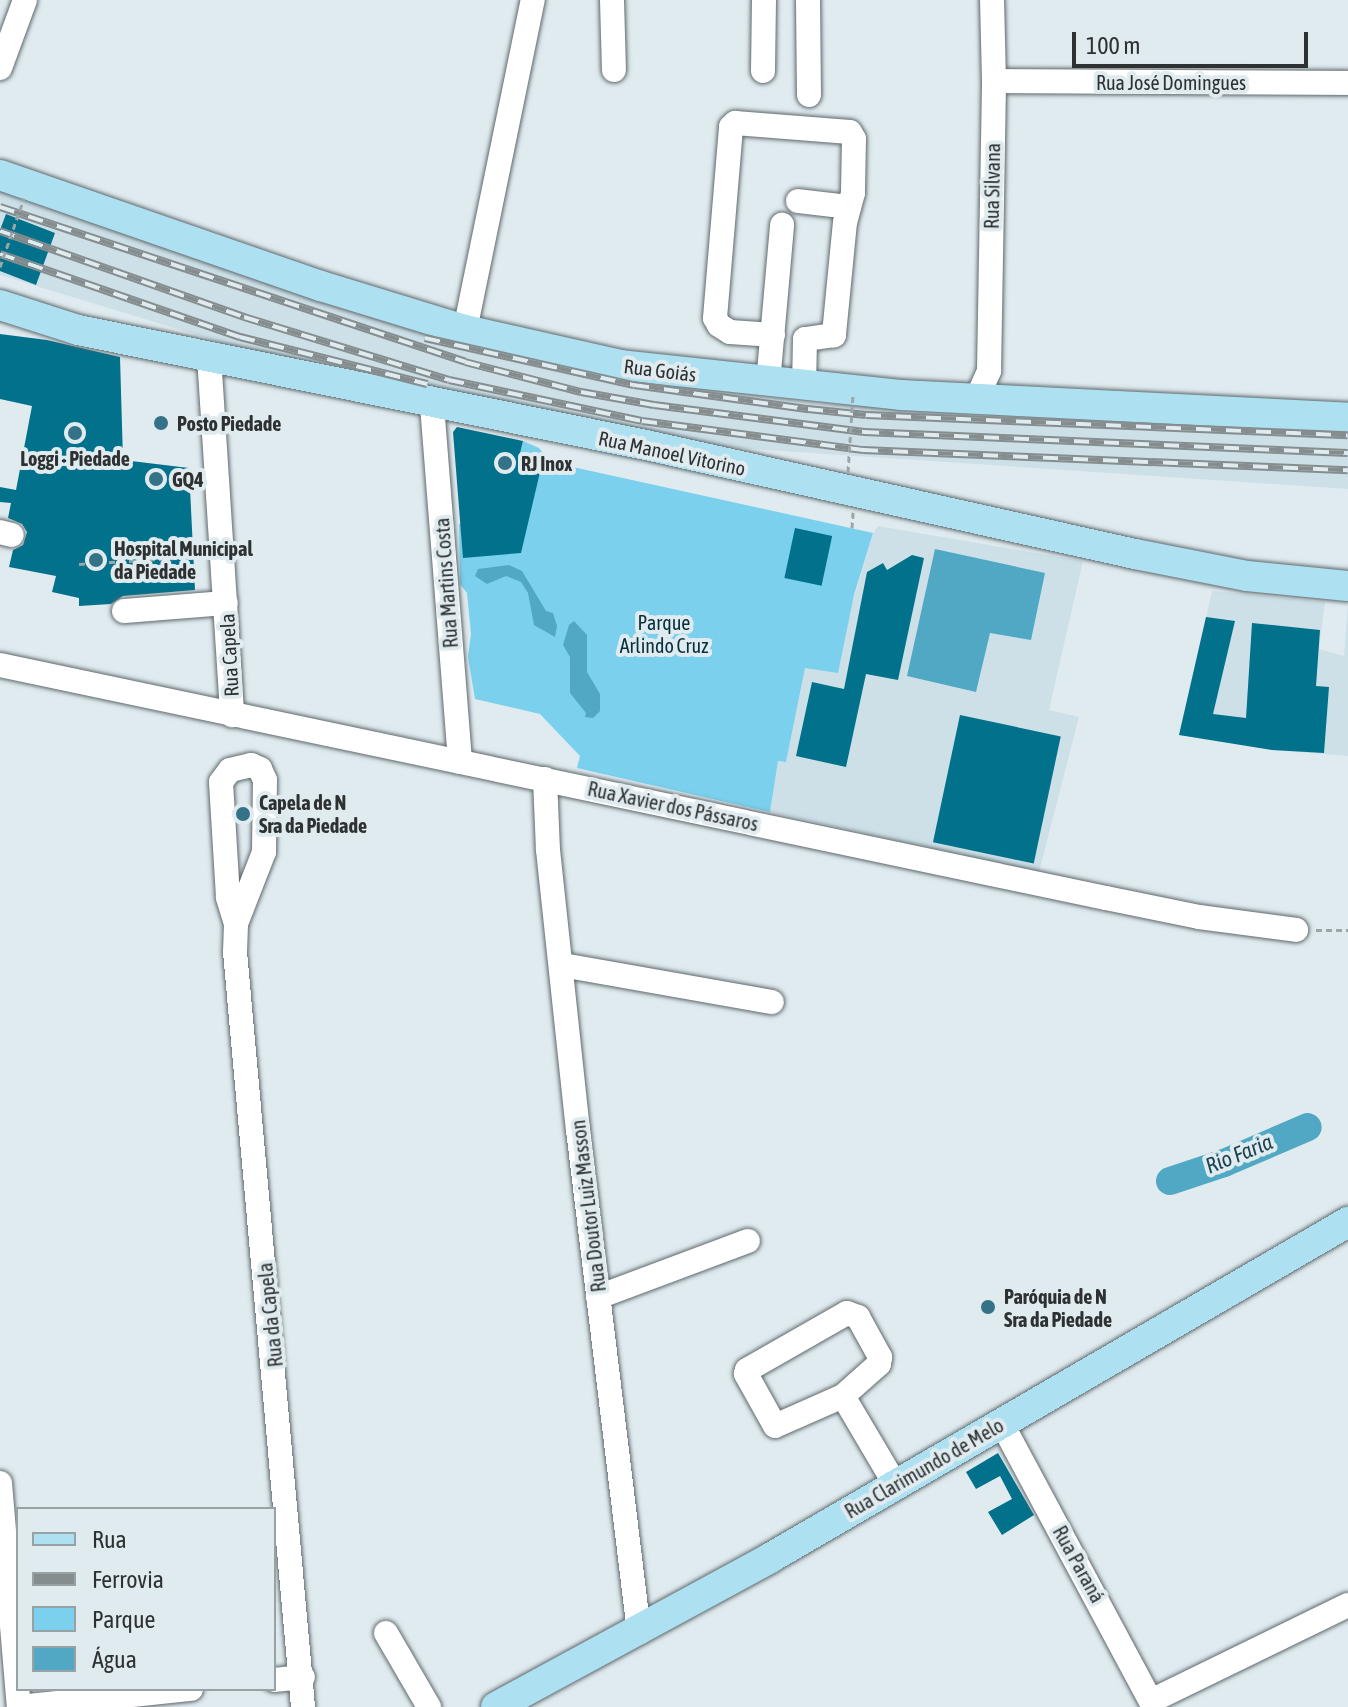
<!DOCTYPE html>
<meta charset="utf-8">
<style>
body{margin:0}
#map{position:relative;width:1348px;height:1707px;overflow:hidden;background:#e0ebef;font-family:"Asap Condensed",sans-serif}
div>[style]{position:absolute}
.built>*{inset:0;background:#cde0e8}
.green>*{inset:0;background:#7ad0ed}
.water>*{inset:0;background:#50a8c4}
.river>*{height:28px;margin:-14px;padding:0 14px;transform-origin:14px;border-radius:14px;background:#50a8c4}
.building>*{inset:0;background:#02718b;transform-origin:0 0}
.path>*{height:3px;margin-top:-1.5px;transform-origin:0;background:repeating-linear-gradient(90deg,#9ca5a7 0 6px,transparent 0 10px)}
.roads{filter:drop-shadow(0 0 2px #5f696d) drop-shadow(0 0 2px #5f696d)}
.minor>*{height:24px;margin:-12px;padding:0 12px;transform-origin:12px;border-radius:12px;background:#fff}
.major>*{height:30px;margin:-15px;padding:0 15px;transform-origin:15px;border-radius:15px;background:#ade1f2}
.rail>*{height:8px;margin-top:-4px;transform-origin:0;background:repeating-linear-gradient(90deg,#e0ebef 0 15px,#868d8f 0 30px);box-sizing:border-box;border-block:2px solid #868d8f}
.path-bridge>*{height:3px;margin-top:-1.5px;transform-origin:0;background:repeating-linear-gradient(90deg,#9ca5a7 0 6px,transparent 0 10px)}
.dots>*{width:22px;height:22px;translate:-50% -50%;box-sizing:border-box;border:4px solid #e0ebef;border-radius:50%}
span{translate:-50% -50%;white-space:nowrap;text-align:center;line-height:1.15;-webkit-text-stroke:8px #e0ebef;paint-order:stroke}
.street-label{font-size:20px;color:#2d3132}
.poi-label{font-size:20px;color:#2d3132;font-weight:700}
.left{translate:0 -50%;text-align:left}
.park-label{font-size:20px;color:#052f3c}
.water-label{font-size:22px;color:#1b4350;font-style:italic}
.legend{position:absolute;left:16px;top:1507px;width:260px;height:184px;box-sizing:border-box;background:#e0ebef;border:2px solid #98a1a3;margin:0;padding:10px 14px;list-style:none;font-size:24px;color:#2d3132}
.legend li{display:flex;align-items:center;gap:16px;height:40px}
.legend b{width:40px;border:2px solid #98a1a3}
.scale{position:absolute;left:1072px;top:32px;width:236px;height:36px;box-sizing:border-box;border:4px solid #2d3132;border-top:0;padding-left:10px;font-size:24px;line-height:28px;white-space:nowrap;color:#2d3132;-webkit-text-stroke:6px #e0ebef;paint-order:stroke}
</style>
<div id="map">
<div class="built">
<div style="clip-path:polygon(0 191px,411px 329px,616px 378px,819px 404px,1348px 429px,1348px 489px,677px 444px,253px 352px,0 275px)"></div>
<div style="clip-path:polygon(878px 526px,1083px 561px,1049px 710px,1079px 717px,1039px 872px,770px 812px,778px 760px,786px 761px,805px 668px,852px 605px,873px 533px)"></div>
<div style="clip-path:polygon(1212px 591px,1325px 602px,1319px 649px,1344px 656px,1348px 604px,1348px 756px,1272px 750px,1179px 735px)"></div>
</div>
<div class="green">
<div style="clip-path:polygon(523px 441px,539px 448px,550px 462px,873px 533px,854px 595px,838px 673px,805px 668px,786px 762px,778px 761px,770px 812px,577px 768px,580px 756px,540px 714px,475px 699px,468px 657px,471px 634px,467px 593px,460px 584px,459px 524px,503px 529px)"></div>
</div>
<div class="water">
<div style="clip-path:polygon(935px 549px,1045px 573px,1031px 640px,990px 633px,976px 692px,907px 676px)"></div>
<div style="clip-path:polygon(509px 565px,522px 571px,546px 611px,553px 613px,557px 626px,555px 637px,534px 625px,528px 593px,521px 582px,506px 576px,487px 584px,475px 576px,478px 569px)"></div>
<div style="clip-path:polygon(574px 621px,587px 635px,587px 672px,600px 694px,600px 711px,593px 718px,585px 717px,586px 713px,570px 693px,570px 657px,563px 645px,569px 625px)"></div>
</div>
<div class="river">
<div style="left:1170px;top:1181px;width:57px;rotate:-18.4deg"></div>
<div style="left:1224px;top:1163px;width:91px;rotate:-23.2deg"></div>
</div>
<div class="building">
<div style="clip-path:polygon(6px 214px,55px 233px,36px 285px,0 271px,0 230px)"></div>
<div style="clip-path:polygon(0 334px,47px 340px,120px 357px,123px 460px,189px 468px,195px 590px,123px 596px,111px 604px,79px 606px,79px 598px,52px 592px,56px 576px,9px 567px,13px 550px,23px 545px,27px 532px,22px 524px,8px 518px,11px 503px,0 502px,0 487px,16px 490px,32px 406px,0 399px)"></div>
<div style="clip-path:polygon(457px 427px,523px 441px,518px 462px,541px 468px,521px 553px,463px 558px,453px 432px)"></div>
<div style="left:795px;top:528px;width:38px;height:51px;rotate:12deg"></div>
<div style="clip-path:polygon(912px 555px,924px 558px,898px 680px,866px 674px,846px 767px,796px 756px,812px 682px,844px 689px,867px 572px,883px 563px,887px 570px)"></div>
<div style="clip-path:polygon(1206px 617px,1235px 621px,1213px 714px,1246px 718px,1252px 623px,1320px 630px,1316px 686px,1329px 687px,1324px 753px,1272px 750px,1179px 735px)"></div>
<div style="left:960px;top:715px;width:103px;height:130px;rotate:12deg"></div>
<div style="clip-path:polygon(998px 1453px,1034px 1515px,1002px 1535px,988px 1512px,1012px 1499px,1000px 1476px,976px 1489px,966px 1472px)"></div>
</div>
<div class="path">
<div style="left:852px;top:528px;width:16px;rotate:-86deg"></div>
<div style="left:79px;top:564px;width:113px;rotate:-3.5deg"></div>
<div style="left:1316px;top:930px;width:32px"></div>
</div>
<div class="roads">
<div class="minor">
<div style="left:612px;top:0;width:70px;rotate:88.4deg"></div>
<div style="left:808px;top:0;width:95px;rotate:89.4deg"></div>
<div style="left:0;top:68px;width:72px;rotate:-69.8deg"></div>
<div style="left:763px;top:71px;width:71px;rotate:-89.2deg"></div>
<div style="left:994px;top:81px;width:354px;rotate:0.3deg"></div>
<div style="left:798px;top:201px;width:51px;rotate:6.7deg"></div>
<div style="left:465px;top:330px;width:337px;rotate:-78.4deg"></div>
<div style="left:773px;top:335px;width:43px;rotate:-176deg"></div>
<div style="left:730px;top:332px;width:13px;rotate:-148deg"></div>
<div style="left:719px;top:325px;width:8px;rotate:-120deg"></div>
<div style="left:715px;top:318px;width:192px;rotate:-85.2deg"></div>
<div style="left:731px;top:127px;width:6px;rotate:-45deg"></div>
<div style="left:735px;top:123px;width:115px;rotate:4.5deg"></div>
<div style="left:850px;top:132px;width:8px;rotate:60deg"></div>
<div style="left:854px;top:139px;width:54px;rotate:91.1deg"></div>
<div style="left:853px;top:193px;width:30px;rotate:105deg"></div>
<div style="left:845px;top:222px;width:114px;rotate:95.6deg"></div>
<div style="left:834px;top:335px;width:29px;rotate:172deg"></div>
<div style="left:805px;top:339px;width:47px;rotate:91.2deg"></div>
<div style="left:209px;top:356px;width:360px;rotate:86.3deg"></div>
<div style="left:768px;top:383px;width:159px;rotate:-84.9deg"></div>
<div style="left:977px;top:398px;width:30px;rotate:-66deg"></div>
<div style="left:989px;top:371px;width:290px;rotate:-89deg"></div>
<div style="left:994px;top:81px;width:81px;rotate:-91.4deg"></div>
<div style="left:432px;top:405px;width:358px;rotate:85.5deg"></div>
<div style="left:0;top:532px;width:12px;rotate:14deg"></div>
<div style="left:124px;top:611px;width:102px;rotate:-4.5deg"></div>
<div style="left:0;top:665px;width:1130px;rotate:11.9deg"></div>
<div style="left:1106px;top:898px;width:95px;rotate:11.5deg"></div>
<div style="left:1199px;top:917px;width:98px;rotate:7.6deg"></div>
<div style="left:545px;top:779px;width:71px;rotate:87.6deg"></div>
<div style="left:548px;top:850px;width:282px;rotate:83.9deg"></div>
<div style="left:578px;top:1130px;width:506px;rotate:83.07deg"></div>
<div style="left:236px;top:924px;width:28px;rotate:-107deg"></div>
<div style="left:228px;top:897px;width:115px;rotate:-93.5deg"></div>
<div style="left:221px;top:782px;width:15px;rotate:-53deg"></div>
<div style="left:230px;top:770px;width:22px;rotate:-13deg"></div>
<div style="left:251px;top:765px;width:10px;rotate:24deg"></div>
<div style="left:260px;top:769px;width:12px;rotate:66deg"></div>
<div style="left:265px;top:780px;width:72px;rotate:90.8deg"></div>
<div style="left:264px;top:852px;width:77px;rotate:111.3deg"></div>
<div style="left:236px;top:924px;width:28px;rotate:92deg"></div>
<div style="left:235px;top:952px;width:758px;rotate:84.85deg"></div>
<div style="left:562px;top:965px;width:213px;rotate:10deg"></div>
<div style="left:598px;top:1297px;width:160px;rotate:-20.5deg"></div>
<div style="left:847px;top:1313px;width:12px;rotate:20deg"></div>
<div style="left:858px;top:1317px;width:46px;rotate:61.2deg"></div>
<div style="left:880px;top:1357px;width:7px;rotate:98deg"></div>
<div style="left:879px;top:1364px;width:48px;rotate:138.4deg"></div>
<div style="left:843px;top:1396px;width:74px;rotate:156.2deg"></div>
<div style="left:775px;top:1426px;width:60px;rotate:-119.1deg"></div>
<div style="left:746px;top:1374px;width:4px;rotate:-76deg"></div>
<div style="left:747px;top:1370px;width:115px;rotate:-29.7deg"></div>
<div style="left:843px;top:1396px;width:102px;rotate:59.4deg"></div>
<div style="left:1001px;top:1422px;width:323px;rotate:61.8deg"></div>
<div style="left:0;top:1483px;width:225px;rotate:85.2deg"></div>
<div style="left:19px;top:1707px;width:173px;rotate:-6deg"></div>
<div style="left:386px;top:1633px;width:86px;rotate:59.8deg"></div>
<div style="left:274px;top:1680px;width:29px;rotate:-6deg"></div>
<div style="left:1153px;top:1700px;width:217px;rotate:-26deg"></div>
</div>
<div class="major">
<div style="left:0;top:175px;width:340px;rotate:19.1deg"></div>
<div style="left:321px;top:286px;width:151px;rotate:17deg"></div>
<div style="left:465px;top:330px;width:159px;rotate:12.7deg"></div>
<div style="left:620px;top:365px;width:283px;rotate:6.1deg"></div>
<div style="left:901px;top:395px;width:448px;rotate:2.9deg"></div>
<div style="left:0;top:305px;width:82px;rotate:17.8deg"></div>
<div style="left:78px;top:330px;width:580px;rotate:11.45deg"></div>
<div style="left:646px;top:445px;width:501px;rotate:12.57deg"></div>
<div style="left:1135px;top:554px;width:114px;rotate:11.1deg"></div>
<div style="left:1247px;top:576px;width:101px;rotate:5.7deg"></div>
<div style="left:496px;top:1707px;width:312px;rotate:-28.5deg"></div>
<div style="left:770px;top:1558px;width:669px;rotate:-30.17deg"></div>
</div>
</div>
<div class="rail">
<div style="left:0;top:207px;width:490px;rotate:18.4deg"></div>
<div style="left:465px;top:362px;width:120px;rotate:14.5deg"></div>
<div style="left:581px;top:392px;width:74px;rotate:10.1deg"></div>
<div style="left:654px;top:405px;width:212px;rotate:7.3deg"></div>
<div style="left:864px;top:432px;width:484px;rotate:2.5deg"></div>
<div style="left:0;top:231px;width:259px;rotate:19.4deg"></div>
<div style="left:244px;top:317px;width:214px;rotate:17.1deg"></div>
<div style="left:449px;top:380px;width:197px;rotate:12deg"></div>
<div style="left:642px;top:421px;width:223px;rotate:7.5deg"></div>
<div style="left:863px;top:450px;width:485px;rotate:2.4deg"></div>
<div style="left:0;top:254px;width:254px;rotate:19.1deg"></div>
<div style="left:240px;top:337px;width:193px;rotate:14.1deg"></div>
<div style="left:425px;top:338px;width:214px;rotate:12.7deg"></div>
<div style="left:634px;top:385px;width:176px;rotate:7.9deg"></div>
<div style="left:808px;top:409px;width:58px;rotate:5.9deg"></div>
<div style="left:866px;top:415px;width:482px;rotate:2.4deg"></div>
</div>
<div class="path-bridge">
<div style="left:0;top:267px;width:73px;rotate:-70.8deg"></div>
<div style="left:848px;top:472px;width:78px;rotate:-86.3deg"></div>
</div>
<div class="dots">
<div style="left:161px;top:423px;background:#337287"></div>
<div style="left:75px;top:433px;background:#337287"></div>
<div style="left:505px;top:463px;background:#337287"></div>
<div style="left:156px;top:479px;background:#337287"></div>
<div style="left:96px;top:560px;background:#337287"></div>
<div style="left:243px;top:814px;background:#337287"></div>
<div style="left:988px;top:1307px;background:#337287"></div>
</div>
<div class="street-label">
<span style="left:1171px;top:82px">Rua José Domingues</span>
<span style="left:992px;top:186px;rotate:-89deg">Rua Silvana</span>
<span style="left:660px;top:370px;rotate:7deg">Rua Goiás</span>
<span style="left:672px;top:453px;rotate:12deg">Rua Manoel Vitorino</span>
<span style="left:446px;top:583px;rotate:-94deg">Rua Martins Costa</span>
<span style="left:229px;top:655px;rotate:-93deg">Rua Capela</span>
<span style="left:673px;top:806px;rotate:12deg">Rua Xavier dos Pássaros</span>
<span style="left:588px;top:1206px;rotate:-97deg">Rua Doutor Luiz Masson</span>
<span style="left:270px;top:1315px;rotate:-96deg">Rua da Capela</span>
<span style="left:924px;top:1468px;rotate:-30deg">Rua Clarimundo de Melo</span>
<span style="left:1079px;top:1564px;rotate:61deg">Rua Paraná</span>
</div>
<div class="poi-label">
<span class="left" style="left:177px;top:423px">Posto Piedade</span>
<span style="left:75px;top:458px">Loggi - Piedade</span>
<span class="left" style="left:521px;top:463px">RJ Inox</span>
<span class="left" style="left:172px;top:479px">GQ4</span>
<span class="left" style="left:114px;top:560px">Hospital Municipal<br>da Piedade</span>
<span class="left" style="left:259px;top:814px">Capela de N<br>Sra da Piedade</span>
<span class="left" style="left:1004px;top:1308px">Paróquia de N<br>Sra da Piedade</span>
</div>
<div class="park-label">
<span style="left:664px;top:634px">Parque<br>Arlindo Cruz</span>
</div>
<div class="water-label">
<span style="left:1239px;top:1154px;rotate:-22deg">Rio Faria</span>
</div>
<ul class="legend">
<li><b style="height:10px;background:#ade1f2"></b>Rua</li>
<li><b style="height:10px;background:#868d8f"></b>Ferrovia</li>
<li><b style="height:22px;background:#7ad0ed"></b>Parque</li>
<li><b style="height:22px;background:#50a8c4"></b>Água</li>
</ul>
<div class="scale">100 m</div>
</div>
